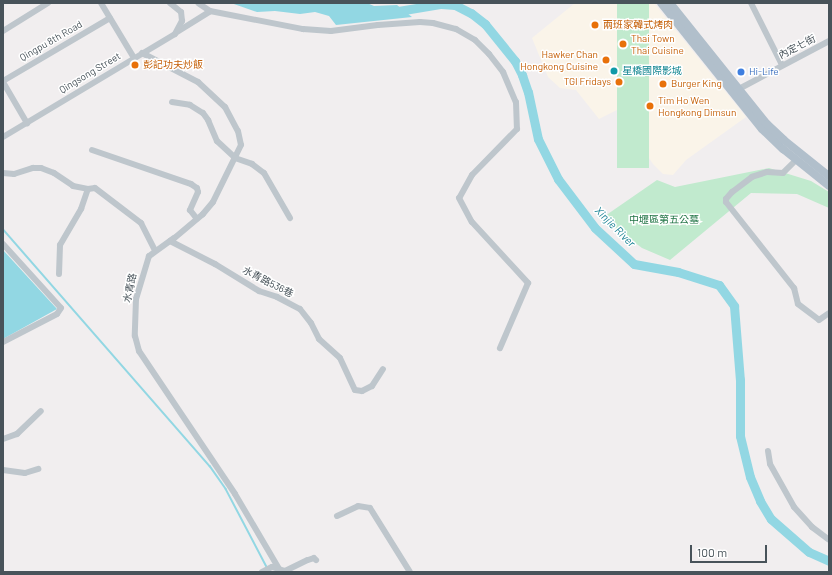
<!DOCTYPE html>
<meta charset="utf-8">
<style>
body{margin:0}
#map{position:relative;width:832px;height:575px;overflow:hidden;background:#f1eeef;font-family:Barlow,"Noto Sans TC",sans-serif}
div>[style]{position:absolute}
.commercial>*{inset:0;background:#faf4e9}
.green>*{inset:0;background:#c1eace;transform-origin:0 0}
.water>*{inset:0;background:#92d7e3}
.stream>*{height:1.5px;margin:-0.75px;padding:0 0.75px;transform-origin:0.75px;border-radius:0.75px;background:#92d7e3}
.river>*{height:9px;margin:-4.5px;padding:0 4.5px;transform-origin:4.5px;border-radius:4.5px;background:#92d7e3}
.minor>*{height:6px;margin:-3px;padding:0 3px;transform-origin:3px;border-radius:3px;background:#bec6cc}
.major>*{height:8px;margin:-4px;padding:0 4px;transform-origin:4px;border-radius:4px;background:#b1bfcb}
.dots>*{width:11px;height:11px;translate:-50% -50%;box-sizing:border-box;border:2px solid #fff;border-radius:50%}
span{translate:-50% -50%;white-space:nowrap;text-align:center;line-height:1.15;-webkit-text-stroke:3px #fff;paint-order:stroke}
.food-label{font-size:10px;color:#c56008}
.left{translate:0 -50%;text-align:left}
.right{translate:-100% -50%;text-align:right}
.street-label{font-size:10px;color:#48535a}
.culture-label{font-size:10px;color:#0d838f}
.shop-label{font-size:10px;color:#366cbe}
.park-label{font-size:10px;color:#207445}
.water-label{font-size:11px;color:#1a8294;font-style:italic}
.frame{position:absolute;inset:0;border:4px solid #48535a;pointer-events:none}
.scale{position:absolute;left:690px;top:545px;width:77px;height:18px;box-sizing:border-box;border:2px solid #48535a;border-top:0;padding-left:5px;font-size:12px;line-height:14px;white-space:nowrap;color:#48535a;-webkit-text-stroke:3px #fff;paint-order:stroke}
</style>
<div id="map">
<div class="commercial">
<div style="clip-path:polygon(575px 3px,654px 3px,746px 117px,686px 160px,673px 175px,663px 174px,653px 164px,617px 110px,599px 119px,576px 90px,560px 88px,548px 77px,532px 38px)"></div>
</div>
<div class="green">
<div style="left:617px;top:3px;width:32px;height:165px"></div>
<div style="clip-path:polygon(769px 168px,811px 181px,829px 192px,829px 208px,797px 194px,751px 193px,670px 260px,642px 248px,602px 218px,657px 180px,675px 187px)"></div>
</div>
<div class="water">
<div style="clip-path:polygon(231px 3px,367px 3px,374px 6px,397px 5px,412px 17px,336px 25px,329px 16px,315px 12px,300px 14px,275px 11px,257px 12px)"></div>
<div style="clip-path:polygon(3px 250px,57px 309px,3px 339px)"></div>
</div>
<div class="stream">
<div style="left:3px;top:229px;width:315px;rotate:48.9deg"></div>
<div style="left:210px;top:466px;width:28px;rotate:55deg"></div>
<div style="left:226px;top:489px;width:88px;rotate:62.3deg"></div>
</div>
<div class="river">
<div style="left:392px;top:12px;width:50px;rotate:-9.3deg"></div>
<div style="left:441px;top:4px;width:14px;rotate:4deg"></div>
<div style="left:455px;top:5px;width:18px;rotate:27deg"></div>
<div style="left:471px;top:13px;width:18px;rotate:38deg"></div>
<div style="left:485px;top:24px;width:48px;rotate:51deg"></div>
<div style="left:515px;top:61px;width:16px;rotate:63deg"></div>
<div style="left:522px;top:75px;width:18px;rotate:71deg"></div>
<div style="left:528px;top:92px;width:48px;rotate:78deg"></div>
<div style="left:538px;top:139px;width:45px;rotate:63.4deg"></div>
<div style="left:558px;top:179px;width:61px;rotate:52.9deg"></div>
<div style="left:595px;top:228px;width:53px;rotate:42.7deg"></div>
<div style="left:634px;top:264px;width:45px;rotate:10.3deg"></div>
<div style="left:678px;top:272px;width:43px;rotate:17.6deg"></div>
<div style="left:719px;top:285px;width:26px;rotate:54deg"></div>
<div style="left:734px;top:306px;width:74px;rotate:85.4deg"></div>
<div style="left:740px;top:380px;width:56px;rotate:90deg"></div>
<div style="left:740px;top:436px;width:42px;rotate:76.3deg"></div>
<div style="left:750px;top:477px;width:26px;rotate:67deg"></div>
<div style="left:760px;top:501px;width:21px;rotate:59deg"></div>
<div style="left:771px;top:519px;width:50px;rotate:41deg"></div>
<div style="left:809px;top:552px;width:22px;rotate:24deg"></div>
</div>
<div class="minor">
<div style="left:101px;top:3px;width:64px;rotate:59deg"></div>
<div style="left:751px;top:3px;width:69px;rotate:63.4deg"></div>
<div style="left:210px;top:11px;width:95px;rotate:11deg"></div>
<div style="left:303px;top:29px;width:28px;rotate:4deg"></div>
<div style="left:331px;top:31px;width:47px;rotate:-7.3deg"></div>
<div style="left:378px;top:25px;width:42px;rotate:-4.1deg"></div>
<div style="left:420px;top:22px;width:13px;rotate:4deg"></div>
<div style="left:433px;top:23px;width:24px;rotate:15deg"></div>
<div style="left:456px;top:29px;width:22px;rotate:30deg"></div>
<div style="left:475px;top:40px;width:20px;rotate:45deg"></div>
<div style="left:489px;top:54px;width:23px;rotate:52deg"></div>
<div style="left:503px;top:72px;width:33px;rotate:67deg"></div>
<div style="left:516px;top:102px;width:27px;rotate:88deg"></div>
<div style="left:517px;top:129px;width:64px;rotate:134.4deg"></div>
<div style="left:472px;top:175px;width:26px;rotate:119deg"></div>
<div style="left:459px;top:198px;width:27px;rotate:62deg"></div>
<div style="left:472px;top:222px;width:83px;rotate:47.4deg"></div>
<div style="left:528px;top:283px;width:71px;rotate:113.3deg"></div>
<div style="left:3px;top:31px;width:53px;rotate:-31.9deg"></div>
<div style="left:177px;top:32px;width:39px;rotate:-32deg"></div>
<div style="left:210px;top:11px;width:14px;rotate:-146deg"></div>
<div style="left:142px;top:53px;width:63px;rotate:27.4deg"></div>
<div style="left:198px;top:82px;width:37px;rotate:43deg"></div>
<div style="left:225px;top:107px;width:27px;rotate:62deg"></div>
<div style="left:238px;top:131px;width:14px;rotate:78deg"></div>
<div style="left:241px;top:145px;width:64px;rotate:116.2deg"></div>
<div style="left:213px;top:202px;width:16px;rotate:130deg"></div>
<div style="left:203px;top:214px;width:38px;rotate:140deg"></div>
<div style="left:174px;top:238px;width:31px;rotate:144deg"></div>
<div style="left:149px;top:256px;width:45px;rotate:106.8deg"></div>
<div style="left:136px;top:299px;width:37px;rotate:92deg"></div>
<div style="left:135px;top:336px;width:16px;rotate:75deg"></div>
<div style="left:139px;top:351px;width:172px;rotate:56.1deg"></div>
<div style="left:235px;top:494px;width:91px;rotate:59.5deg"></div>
<div style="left:3px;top:81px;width:124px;rotate:-30.5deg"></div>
<div style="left:3px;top:82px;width:48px;rotate:59.7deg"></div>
<div style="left:735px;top:91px;width:106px;rotate:-28deg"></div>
<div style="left:172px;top:102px;width:18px;rotate:9deg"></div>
<div style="left:190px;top:105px;width:15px;rotate:32deg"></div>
<div style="left:203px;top:113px;width:9px;rotate:54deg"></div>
<div style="left:208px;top:120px;width:23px;rotate:67deg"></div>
<div style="left:217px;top:141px;width:25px;rotate:43deg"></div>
<div style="left:235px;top:158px;width:18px;rotate:19deg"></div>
<div style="left:252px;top:164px;width:15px;rotate:37deg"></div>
<div style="left:264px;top:173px;width:52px;rotate:60deg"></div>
<div style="left:3px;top:137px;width:200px;rotate:-30.9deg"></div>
<div style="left:175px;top:34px;width:15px;rotate:-62deg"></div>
<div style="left:182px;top:21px;width:9px;rotate:-96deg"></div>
<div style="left:181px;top:12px;width:14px;rotate:-141deg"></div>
<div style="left:92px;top:150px;width:105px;rotate:19deg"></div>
<div style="left:191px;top:184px;width:7px;rotate:34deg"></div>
<div style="left:197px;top:188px;width:4px;rotate:76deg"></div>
<div style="left:198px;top:192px;width:20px;rotate:114deg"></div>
<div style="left:190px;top:210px;width:11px;rotate:52deg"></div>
<div style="left:796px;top:160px;width:18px;rotate:135deg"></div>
<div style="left:783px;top:173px;width:16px;rotate:-176deg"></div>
<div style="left:767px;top:172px;width:16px;rotate:162deg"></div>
<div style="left:752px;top:177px;width:25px;rotate:143deg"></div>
<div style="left:732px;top:192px;width:9px;rotate:131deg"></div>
<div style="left:726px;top:199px;width:3px;rotate:90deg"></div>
<div style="left:726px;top:202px;width:110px;rotate:51.7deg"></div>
<div style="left:794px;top:288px;width:16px;rotate:76deg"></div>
<div style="left:798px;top:304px;width:26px;rotate:37deg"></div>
<div style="left:819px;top:320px;width:12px;rotate:-35deg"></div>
<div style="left:3px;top:173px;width:11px;rotate:5deg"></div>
<div style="left:14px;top:174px;width:20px;rotate:-18deg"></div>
<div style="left:33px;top:168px;width:8px"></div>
<div style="left:41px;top:168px;width:14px;rotate:21deg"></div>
<div style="left:54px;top:173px;width:23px;rotate:34deg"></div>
<div style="left:73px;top:186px;width:15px;rotate:11deg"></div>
<div style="left:88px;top:189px;width:7px;rotate:-8deg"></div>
<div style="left:95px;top:188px;width:58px;rotate:37.3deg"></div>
<div style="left:141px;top:223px;width:31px;rotate:63deg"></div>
<div style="left:170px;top:241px;width:51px;rotate:27.1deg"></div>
<div style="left:215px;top:264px;width:52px;rotate:31.5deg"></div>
<div style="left:259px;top:291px;width:19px;rotate:18deg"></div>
<div style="left:277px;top:297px;width:26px;rotate:28deg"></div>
<div style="left:300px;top:309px;width:18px;rotate:52deg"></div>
<div style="left:311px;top:323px;width:18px;rotate:63deg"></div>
<div style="left:319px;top:339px;width:28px;rotate:42deg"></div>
<div style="left:340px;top:358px;width:35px;rotate:65deg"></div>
<div style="left:355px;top:390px;width:7px;rotate:8deg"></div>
<div style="left:362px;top:391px;width:11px;rotate:-27deg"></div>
<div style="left:372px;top:386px;width:20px;rotate:-57deg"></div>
<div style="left:3px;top:244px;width:86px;rotate:47.8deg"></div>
<div style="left:61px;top:308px;width:7px;rotate:124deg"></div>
<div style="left:57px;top:314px;width:61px;rotate:152.6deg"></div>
<div style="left:59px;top:274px;width:29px;rotate:-88deg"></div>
<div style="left:60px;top:245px;width:42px;rotate:-59.7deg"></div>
<div style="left:81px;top:209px;width:21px;rotate:-71deg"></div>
<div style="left:3px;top:439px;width:15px;rotate:-20deg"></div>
<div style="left:17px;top:434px;width:33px;rotate:-44deg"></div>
<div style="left:768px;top:451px;width:13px;rotate:81deg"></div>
<div style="left:770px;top:464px;width:49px;rotate:60.8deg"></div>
<div style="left:794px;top:507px;width:27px;rotate:48deg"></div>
<div style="left:812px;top:527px;width:21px;rotate:37deg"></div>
<div style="left:3px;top:470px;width:22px;rotate:8deg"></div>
<div style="left:25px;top:473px;width:14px;rotate:-17deg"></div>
<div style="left:337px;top:516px;width:23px;rotate:-25deg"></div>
<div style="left:358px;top:506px;width:12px;rotate:9deg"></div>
<div style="left:370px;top:508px;width:75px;rotate:58deg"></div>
<div style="left:262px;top:572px;width:11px;rotate:-27deg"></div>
<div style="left:272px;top:567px;width:14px;rotate:17deg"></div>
<div style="left:285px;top:571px;width:25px;rotate:-26deg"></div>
<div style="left:308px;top:560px;width:6px;rotate:-18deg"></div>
<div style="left:314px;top:558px;width:3px;rotate:45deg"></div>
</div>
<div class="major">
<div style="left:661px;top:3px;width:161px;rotate:51.3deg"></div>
<div style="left:762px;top:129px;width:29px;rotate:44deg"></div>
<div style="left:783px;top:149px;width:59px;rotate:38.8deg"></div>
<div style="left:670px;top:3px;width:155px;rotate:51.3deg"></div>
<div style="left:767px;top:124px;width:23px;rotate:43deg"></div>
<div style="left:784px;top:140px;width:58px;rotate:38.7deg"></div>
</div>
<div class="dots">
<div style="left:595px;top:25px;background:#e8710a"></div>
<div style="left:623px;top:44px;background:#e8710a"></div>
<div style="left:606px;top:60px;background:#e8710a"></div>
<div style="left:135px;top:65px;background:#e8710a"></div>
<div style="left:614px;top:71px;background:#0f9aa8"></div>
<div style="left:741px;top:72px;background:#3f7fe0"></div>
<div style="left:619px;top:82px;background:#e8710a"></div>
<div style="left:663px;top:84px;background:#e8710a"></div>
<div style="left:650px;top:106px;background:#e8710a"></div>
</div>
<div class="food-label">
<span class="left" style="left:603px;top:25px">兩班家韓式烤肉</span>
<span class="left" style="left:631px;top:44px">Thai Town<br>Thai Cuisine</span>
<span class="right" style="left:598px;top:60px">Hawker Chan<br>Hongkong Cuisine</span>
<span class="left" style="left:143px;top:65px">彭記功夫炒飯</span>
<span class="right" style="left:611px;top:82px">TGI Fridays</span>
<span class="left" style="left:671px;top:84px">Burger King</span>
<span class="left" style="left:658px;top:106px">Tim Ho Wen<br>Hongkong Dimsun</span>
</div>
<div class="street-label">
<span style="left:51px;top:41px;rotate:-30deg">Qingpu 8th Road</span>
<span style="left:797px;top:47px;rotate:-27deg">內定七街</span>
<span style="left:90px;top:73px;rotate:-31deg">Qingsong Street</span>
<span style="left:268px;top:282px;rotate:27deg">水青路536巷</span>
<span style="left:130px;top:288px;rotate:-78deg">水青路</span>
</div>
<div class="culture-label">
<span class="left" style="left:622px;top:71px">星橋國際影城</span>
</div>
<div class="shop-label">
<span class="left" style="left:749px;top:72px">Hi-Life</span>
</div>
<div class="park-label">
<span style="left:664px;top:220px">中壢區第五公墓</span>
</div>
<div class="water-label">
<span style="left:615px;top:227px;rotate:45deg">Xinjie River</span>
</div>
<div class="frame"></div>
<div class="scale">100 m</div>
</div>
